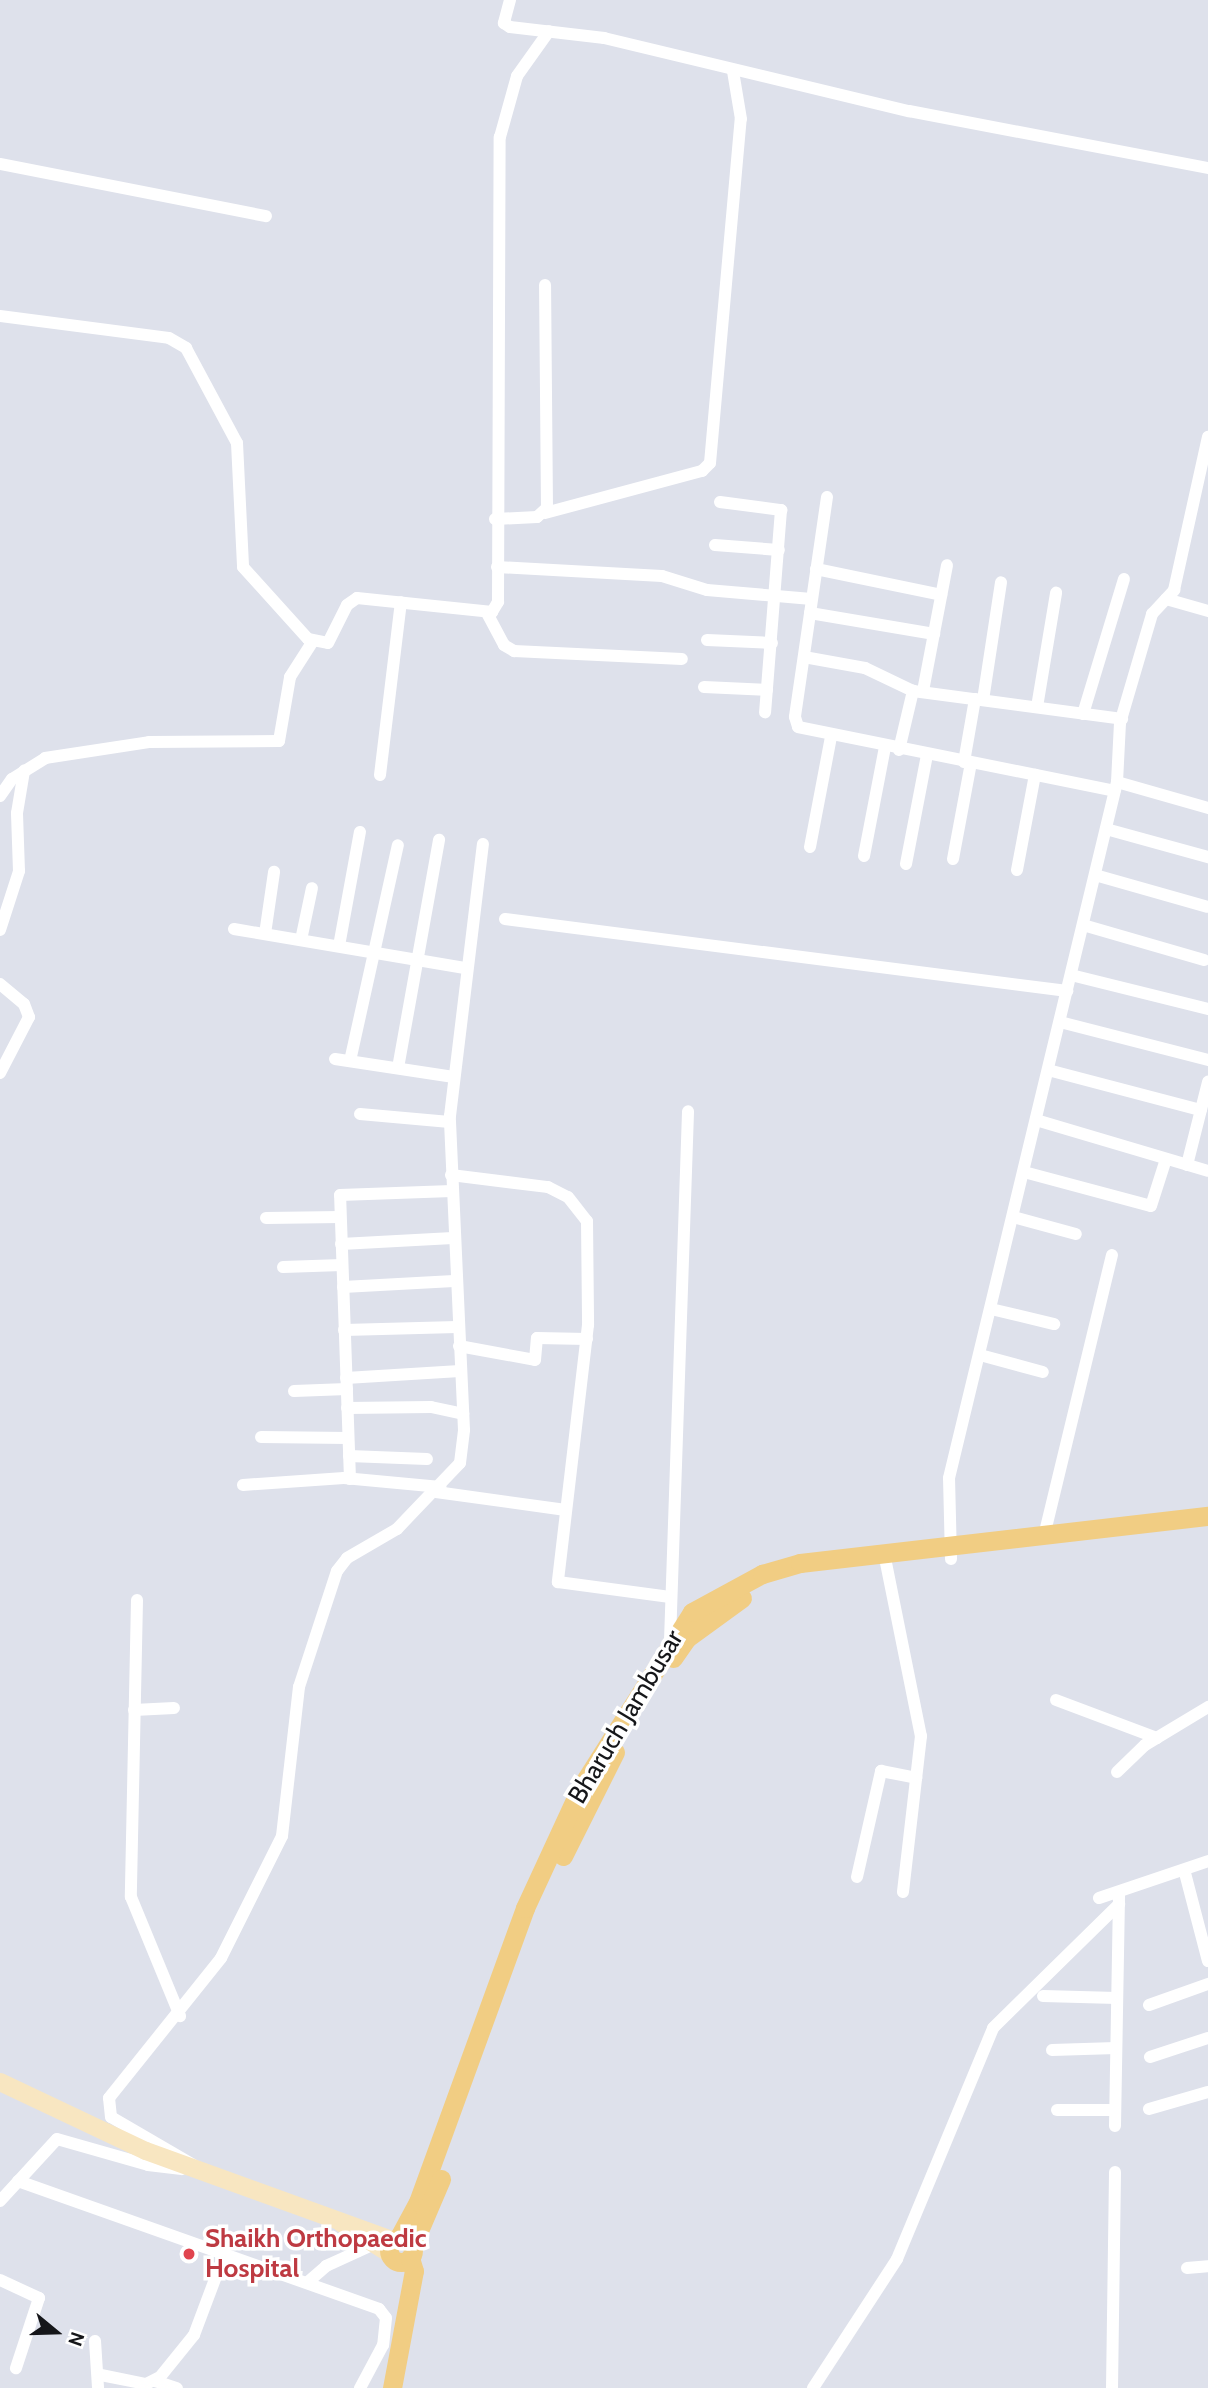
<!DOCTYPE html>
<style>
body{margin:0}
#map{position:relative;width:1208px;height:2388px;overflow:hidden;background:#dee1eb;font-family:Cabin,sans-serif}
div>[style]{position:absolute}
.minor>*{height:12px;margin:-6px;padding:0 6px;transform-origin:6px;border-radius:6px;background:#fff}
.secondary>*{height:18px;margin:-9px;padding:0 9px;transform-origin:9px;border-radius:9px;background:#f8e6c1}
.primary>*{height:19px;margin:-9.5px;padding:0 9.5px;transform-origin:9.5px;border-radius:9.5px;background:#f1cd83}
.primary>.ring{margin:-9.5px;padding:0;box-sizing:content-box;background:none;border:19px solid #f1cd83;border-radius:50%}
.dots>*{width:19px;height:19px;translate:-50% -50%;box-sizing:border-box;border:4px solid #fff;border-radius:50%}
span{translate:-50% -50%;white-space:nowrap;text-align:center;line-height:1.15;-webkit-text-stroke:7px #fff;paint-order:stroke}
.street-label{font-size:26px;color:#151619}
.health-label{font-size:26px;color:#be3a42;font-weight:700}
.left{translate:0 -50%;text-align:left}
.north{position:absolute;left:21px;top:2297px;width:70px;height:70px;-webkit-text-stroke:5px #fff;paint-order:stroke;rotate:109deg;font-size:19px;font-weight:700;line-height:28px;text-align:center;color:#151619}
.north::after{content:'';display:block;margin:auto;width:24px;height:32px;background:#151619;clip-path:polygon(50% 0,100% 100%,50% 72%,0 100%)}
</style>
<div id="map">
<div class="minor">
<div style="left:510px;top:0;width:24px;rotate:105deg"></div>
<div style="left:504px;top:23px;width:7px;rotate:34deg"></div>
<div style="left:510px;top:27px;width:95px;rotate:6.7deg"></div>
<div style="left:604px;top:38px;width:314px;rotate:13.5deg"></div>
<div style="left:909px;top:111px;width:304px;rotate:10.8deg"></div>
<div style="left:0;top:164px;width:271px;rotate:11.1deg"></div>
<div style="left:0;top:316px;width:170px;rotate:7.4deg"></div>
<div style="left:169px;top:338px;width:20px;rotate:30deg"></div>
<div style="left:186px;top:348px;width:108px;rotate:61.8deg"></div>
<div style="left:237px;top:443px;width:124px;rotate:87.2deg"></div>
<div style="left:243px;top:567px;width:97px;rotate:47.9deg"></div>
<div style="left:308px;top:639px;width:20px;rotate:11deg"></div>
<div style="left:328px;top:643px;width:42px;rotate:-63.4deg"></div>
<div style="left:347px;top:605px;width:12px;rotate:-35deg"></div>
<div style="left:357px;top:598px;width:136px;rotate:5.9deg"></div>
<div style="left:492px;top:612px;width:12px;rotate:-59deg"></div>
<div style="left:498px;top:602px;width:465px;rotate:-89.8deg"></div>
<div style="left:500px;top:137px;width:63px;rotate:-74.4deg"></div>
<div style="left:517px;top:76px;width:55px;rotate:-54.6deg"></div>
<div style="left:827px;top:497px;width:222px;rotate:98.3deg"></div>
<div style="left:795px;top:717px;width:10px;rotate:73deg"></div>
<div style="left:798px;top:727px;width:323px;rotate:11.4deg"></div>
<div style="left:720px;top:502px;width:62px;rotate:7.5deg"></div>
<div style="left:781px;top:510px;width:203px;rotate:94.5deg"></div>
<div style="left:545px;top:513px;width:163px;rotate:-15deg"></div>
<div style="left:702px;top:471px;width:11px;rotate:-45deg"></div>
<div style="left:710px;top:463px;width:345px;rotate:-84.9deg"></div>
<div style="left:741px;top:119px;width:49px;rotate:-99.5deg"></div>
<div style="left:495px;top:519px;width:42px;rotate:-2.7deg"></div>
<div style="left:537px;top:517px;width:13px;rotate:-42deg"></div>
<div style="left:547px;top:508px;width:223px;rotate:-90.5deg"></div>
<div style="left:715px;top:545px;width:64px;rotate:4.5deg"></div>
<div style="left:497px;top:567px;width:165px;rotate:3.1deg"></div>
<div style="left:662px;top:576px;width:47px;rotate:17.3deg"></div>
<div style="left:707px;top:590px;width:105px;rotate:4.9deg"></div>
<div style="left:816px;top:569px;width:128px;rotate:11.7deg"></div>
<div style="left:1166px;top:599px;width:44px;rotate:15.9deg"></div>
<div style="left:487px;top:613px;width:36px;rotate:62deg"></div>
<div style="left:504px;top:645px;width:12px;rotate:31deg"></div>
<div style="left:514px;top:651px;width:168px;rotate:2.7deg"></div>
<div style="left:810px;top:613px;width:126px;rotate:9.6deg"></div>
<div style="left:707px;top:640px;width:65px;rotate:2.6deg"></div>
<div style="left:804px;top:657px;width:62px;rotate:10.2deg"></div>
<div style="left:865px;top:668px;width:53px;rotate:25.6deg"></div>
<div style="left:704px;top:687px;width:63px;rotate:2.7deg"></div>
<div style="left:923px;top:691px;width:128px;rotate:-79.2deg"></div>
<div style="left:983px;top:700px;width:119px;rotate:-81.3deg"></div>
<div style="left:1037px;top:707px;width:116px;rotate:-80.5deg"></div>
<div style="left:1083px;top:714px;width:141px;rotate:-73.1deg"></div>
<div style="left:899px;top:750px;width:61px;rotate:-76.7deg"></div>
<div style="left:913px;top:691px;width:211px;rotate:7.6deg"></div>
<div style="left:964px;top:762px;width:64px;rotate:-80.1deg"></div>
<div style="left:380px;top:775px;width:174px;rotate:-83.1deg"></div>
<div style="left:1117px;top:782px;width:95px;rotate:15.9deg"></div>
<div style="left:0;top:796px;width:21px;rotate:-55deg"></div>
<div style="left:12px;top:779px;width:39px;rotate:-32deg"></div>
<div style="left:45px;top:758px;width:105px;rotate:-8.7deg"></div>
<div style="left:149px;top:742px;width:130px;rotate:-0.4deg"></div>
<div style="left:279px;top:741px;width:65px;rotate:-80.2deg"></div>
<div style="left:290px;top:677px;width:43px;rotate:-57.4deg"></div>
<div style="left:1106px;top:829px;width:106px;rotate:15.4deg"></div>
<div style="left:810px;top:847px;width:112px;rotate:-79.2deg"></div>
<div style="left:864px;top:856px;width:111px;rotate:-79.1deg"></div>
<div style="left:953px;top:859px;width:98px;rotate:-79.4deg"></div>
<div style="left:906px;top:864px;width:111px;rotate:-79.1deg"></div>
<div style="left:1017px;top:870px;width:97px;rotate:-79.3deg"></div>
<div style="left:1095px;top:875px;width:117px;rotate:15.8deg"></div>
<div style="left:505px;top:919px;width:567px;rotate:7.3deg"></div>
<div style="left:1083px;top:925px;width:126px;rotate:16.1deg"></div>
<div style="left:234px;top:929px;width:234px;rotate:9.6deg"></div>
<div style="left:0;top:930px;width:62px;rotate:-72.1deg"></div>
<div style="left:19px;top:871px;width:58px;rotate:-92deg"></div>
<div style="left:17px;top:813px;width:43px;rotate:-80.5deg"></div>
<div style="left:265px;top:934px;width:63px;rotate:-81.7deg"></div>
<div style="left:301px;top:940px;width:53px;rotate:-78.1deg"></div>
<div style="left:339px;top:946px;width:116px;rotate:-79.6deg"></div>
<div style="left:1071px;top:975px;width:141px;rotate:13.9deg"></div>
<div style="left:0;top:984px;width:31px;rotate:40deg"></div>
<div style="left:24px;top:1004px;width:14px;rotate:69deg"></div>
<div style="left:29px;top:1017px;width:63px;rotate:117.4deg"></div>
<div style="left:1060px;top:1022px;width:153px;rotate:14.4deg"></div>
<div style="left:335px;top:1059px;width:120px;rotate:8.6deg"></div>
<div style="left:350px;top:1061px;width:221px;rotate:-77.5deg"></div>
<div style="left:398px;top:1068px;width:232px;rotate:-79.8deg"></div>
<div style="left:1048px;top:1070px;width:158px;rotate:14.7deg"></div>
<div style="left:360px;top:1114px;width:90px;rotate:5.1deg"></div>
<div style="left:1036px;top:1120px;width:179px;rotate:16.5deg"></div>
<div style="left:1187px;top:1165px;width:86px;rotate:-75.8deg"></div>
<div style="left:1024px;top:1172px;width:131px;rotate:15deg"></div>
<div style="left:1151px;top:1206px;width:49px;rotate:-72.3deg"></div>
<div style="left:451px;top:1175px;width:98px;rotate:7.1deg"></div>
<div style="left:548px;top:1187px;width:22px;rotate:27deg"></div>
<div style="left:568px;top:1197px;width:31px;rotate:52deg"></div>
<div style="left:587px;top:1221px;width:104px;rotate:89.4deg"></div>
<div style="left:588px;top:1325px;width:259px;rotate:96.7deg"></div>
<div style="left:558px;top:1582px;width:113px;rotate:7.6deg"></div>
<div style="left:1013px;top:1217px;width:65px;rotate:15.1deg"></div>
<div style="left:266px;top:1218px;width:74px;rotate:-0.8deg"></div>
<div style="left:341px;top:1244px;width:112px;rotate:-3.1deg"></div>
<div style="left:283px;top:1267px;width:59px;rotate:-1.9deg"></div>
<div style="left:343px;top:1287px;width:111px;rotate:-3.1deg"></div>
<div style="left:991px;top:1309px;width:65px;rotate:13.4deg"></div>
<div style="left:344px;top:1330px;width:113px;rotate:-1.5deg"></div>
<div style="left:459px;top:1346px;width:77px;rotate:10.4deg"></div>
<div style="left:535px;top:1360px;width:22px;rotate:-85deg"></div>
<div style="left:537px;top:1338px;width:50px;rotate:1.1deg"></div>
<div style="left:980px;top:1355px;width:65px;rotate:15.1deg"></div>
<div style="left:346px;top:1378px;width:114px;rotate:-3.5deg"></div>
<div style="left:294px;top:1391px;width:53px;rotate:-2.2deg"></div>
<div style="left:347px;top:1408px;width:84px;rotate:-0.7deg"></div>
<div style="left:431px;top:1407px;width:33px;rotate:12deg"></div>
<div style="left:261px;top:1437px;width:87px;rotate:0.7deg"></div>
<div style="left:349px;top:1456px;width:78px;rotate:2.2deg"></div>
<div style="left:350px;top:1479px;width:284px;rotate:-92deg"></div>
<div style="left:340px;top:1195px;width:112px;rotate:-2deg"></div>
<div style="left:243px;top:1485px;width:101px;rotate:-4deg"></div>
<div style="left:344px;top:1478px;width:97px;rotate:5.3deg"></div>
<div style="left:436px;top:1492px;width:131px;rotate:7.9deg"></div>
<div style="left:1044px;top:1536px;width:289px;rotate:-76.4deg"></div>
<div style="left:884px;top:1553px;width:187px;rotate:78.6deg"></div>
<div style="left:921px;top:1736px;width:157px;rotate:96.6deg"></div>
<div style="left:951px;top:1559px;width:81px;rotate:-91.4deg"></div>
<div style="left:949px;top:1478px;width:716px;rotate:-76.43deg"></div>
<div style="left:1117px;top:782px;width:59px;rotate:-87.1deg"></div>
<div style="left:1120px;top:723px;width:114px;rotate:-73.6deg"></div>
<div style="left:1152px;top:614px;width:33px;rotate:-47deg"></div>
<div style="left:1174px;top:590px;width:157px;rotate:-77.5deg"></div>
<div style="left:137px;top:1600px;width:297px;rotate:91.2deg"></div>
<div style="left:131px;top:1897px;width:129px;rotate:67.6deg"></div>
<div style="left:670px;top:1641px;width:530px;rotate:-88.05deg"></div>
<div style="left:1056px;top:1700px;width:108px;rotate:20.6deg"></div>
<div style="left:134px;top:1710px;width:40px;rotate:-2.9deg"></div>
<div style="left:1117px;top:1772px;width:39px;rotate:-44deg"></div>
<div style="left:1145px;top:1745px;width:74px;rotate:-31.1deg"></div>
<div style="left:1185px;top:1873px;width:91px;rotate:75.4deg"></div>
<div style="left:857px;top:1877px;width:109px;rotate:-77.2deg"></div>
<div style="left:881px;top:1771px;width:36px;rotate:11deg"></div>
<div style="left:1099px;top:1898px;width:115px;rotate:-18.7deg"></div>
<div style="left:1043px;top:1996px;width:74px;rotate:1.5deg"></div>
<div style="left:1149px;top:2005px;width:63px;rotate:-19.6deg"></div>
<div style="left:1052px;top:2050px;width:64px;rotate:-1.8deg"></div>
<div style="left:1150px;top:2057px;width:61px;rotate:-18.1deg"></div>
<div style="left:1149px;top:2109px;width:61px;rotate:-16.1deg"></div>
<div style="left:1057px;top:2110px;width:58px"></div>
<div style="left:1115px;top:2126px;width:234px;rotate:-89deg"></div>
<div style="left:195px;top:2166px;width:97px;rotate:-149.7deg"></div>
<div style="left:111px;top:2117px;width:19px;rotate:-96deg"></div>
<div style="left:109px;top:2098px;width:179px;rotate:-51.3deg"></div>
<div style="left:221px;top:1958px;width:136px;rotate:-63.4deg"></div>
<div style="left:282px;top:1836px;width:150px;rotate:-83.5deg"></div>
<div style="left:299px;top:1687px;width:122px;rotate:-71.9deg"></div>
<div style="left:337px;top:1571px;width:16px;rotate:-52deg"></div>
<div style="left:347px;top:1558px;width:58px;rotate:-30.1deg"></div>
<div style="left:397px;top:1529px;width:91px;rotate:-46.3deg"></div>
<div style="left:460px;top:1463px;width:33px;rotate:-83deg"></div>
<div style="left:464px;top:1430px;width:314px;rotate:-92.6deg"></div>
<div style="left:450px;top:1116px;width:274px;rotate:-83.1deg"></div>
<div style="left:18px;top:2181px;width:383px;rotate:19.5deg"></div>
<div style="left:379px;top:2309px;width:11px;rotate:52deg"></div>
<div style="left:386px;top:2318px;width:27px;rotate:96deg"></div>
<div style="left:383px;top:2345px;width:49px;rotate:118.1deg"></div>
<div style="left:0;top:2201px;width:84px;rotate:-47.4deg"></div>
<div style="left:57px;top:2139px;width:95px;rotate:15.9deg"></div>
<div style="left:148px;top:2165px;width:34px;rotate:7deg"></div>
<div style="left:1187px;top:2268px;width:21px;rotate:-5deg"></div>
<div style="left:0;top:2280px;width:43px;rotate:24.8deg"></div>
<div style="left:39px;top:2298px;width:74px;rotate:108.2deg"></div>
<div style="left:309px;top:2281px;width:23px;rotate:-41deg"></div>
<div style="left:326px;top:2266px;width:51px;rotate:-24.5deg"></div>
<div style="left:95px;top:2341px;width:47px;rotate:86.3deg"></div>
<div style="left:101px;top:2375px;width:46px;rotate:11.3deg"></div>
<div style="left:146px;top:2384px;width:16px;rotate:-27deg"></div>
<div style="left:160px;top:2377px;width:54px;rotate:-51deg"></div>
<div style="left:194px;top:2335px;width:85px;rotate:-69.4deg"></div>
<div style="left:155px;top:2381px;width:23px;rotate:18deg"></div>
<div style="left:813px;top:2388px;width:154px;rotate:-56.9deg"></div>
<div style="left:897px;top:2259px;width:250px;rotate:-67.4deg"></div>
<div style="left:993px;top:2028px;width:177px;rotate:-44.5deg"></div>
<div style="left:1112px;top:2388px;width:216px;rotate:-89.2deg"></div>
</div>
<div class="secondary">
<div style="left:0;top:2082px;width:161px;rotate:25.3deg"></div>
<div style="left:146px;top:2151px;width:265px;rotate:19.9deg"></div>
<div style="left:341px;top:2223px;width:58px;rotate:32.3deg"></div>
</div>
<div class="primary">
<div style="left:673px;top:1658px;width:24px;rotate:-55deg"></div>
<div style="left:687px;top:1638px;width:68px;rotate:-36deg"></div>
<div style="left:563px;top:1856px;width:116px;rotate:-63.4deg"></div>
<div class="ring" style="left:389px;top:2238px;width:5px;height:5px"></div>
<div style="left:398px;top:2239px;width:42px;rotate:-61.6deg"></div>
<div style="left:418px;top:2202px;width:313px;rotate:-70deg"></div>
<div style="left:525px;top:1908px;width:133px;rotate:-65.2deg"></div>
<div style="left:581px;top:1787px;width:207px;rotate:-57.6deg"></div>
<div style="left:692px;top:1612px;width:80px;rotate:-28.5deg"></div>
<div style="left:762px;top:1574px;width:40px;rotate:-16deg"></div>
<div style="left:800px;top:1563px;width:411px;rotate:-6.6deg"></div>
<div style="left:412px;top:2247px;width:74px;rotate:-66.9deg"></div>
<div style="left:392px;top:2388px;width:119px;rotate:-79.4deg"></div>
<div style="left:414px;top:2271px;width:14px;rotate:-107deg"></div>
</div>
<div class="dots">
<div style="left:189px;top:2254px;background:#e0444e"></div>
</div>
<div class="street-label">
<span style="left:626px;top:1717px;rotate:-59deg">Bharuch Jambusar</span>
</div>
<div class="health-label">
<span class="left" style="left:205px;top:2254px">Shaikh Orthopaedic<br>Hospital</span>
</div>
<div class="north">N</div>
</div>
